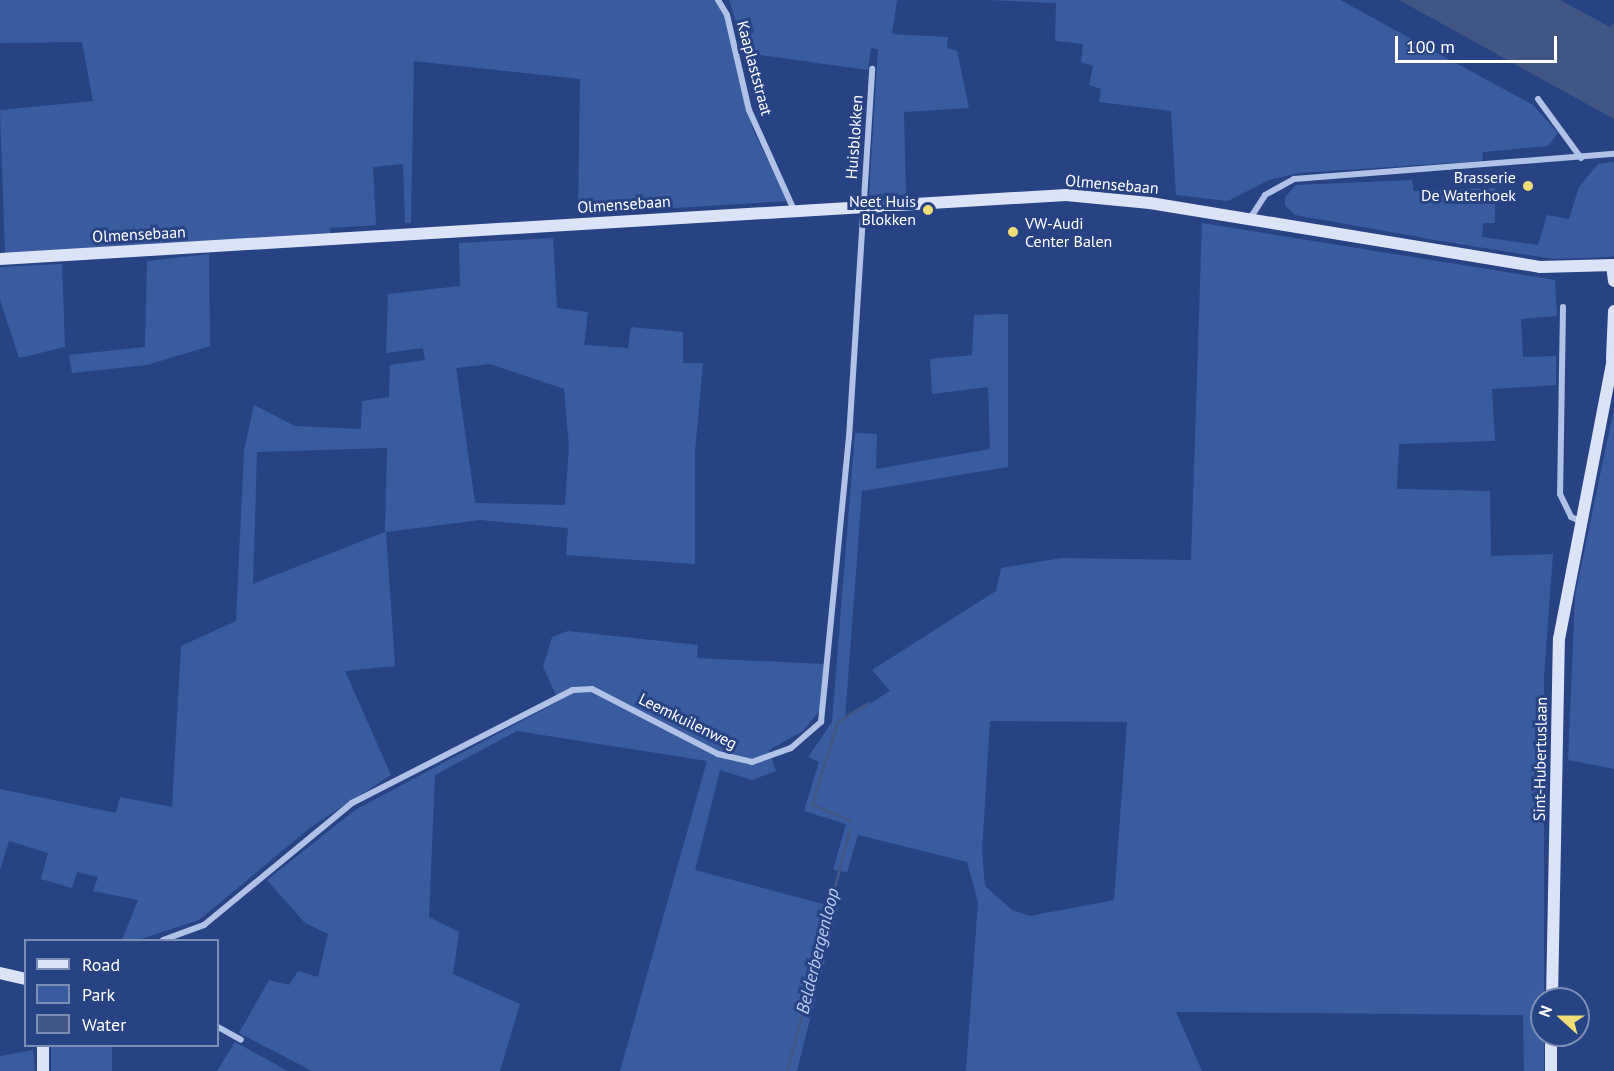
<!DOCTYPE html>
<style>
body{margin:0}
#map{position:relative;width:1614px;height:1071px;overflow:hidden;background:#274384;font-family:"PT Sans",sans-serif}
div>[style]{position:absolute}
.green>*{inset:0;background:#3b5ba1;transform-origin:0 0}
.water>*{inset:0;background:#425686}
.stream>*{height:3px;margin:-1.5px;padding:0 1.5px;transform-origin:1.5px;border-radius:1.5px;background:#425686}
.street>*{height:6px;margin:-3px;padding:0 3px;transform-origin:3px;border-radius:3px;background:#b1c2e7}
.secondary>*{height:12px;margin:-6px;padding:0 6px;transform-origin:6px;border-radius:6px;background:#dbe3f7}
.dots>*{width:16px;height:16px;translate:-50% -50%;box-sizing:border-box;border:3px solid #274384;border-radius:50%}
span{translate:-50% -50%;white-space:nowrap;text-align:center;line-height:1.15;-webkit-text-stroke:6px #274384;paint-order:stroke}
.street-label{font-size:16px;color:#fff}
.poi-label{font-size:16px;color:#fff}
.right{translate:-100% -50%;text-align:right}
.left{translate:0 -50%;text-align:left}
.water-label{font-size:18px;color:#bccdef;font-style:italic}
.legend{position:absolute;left:24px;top:939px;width:195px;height:108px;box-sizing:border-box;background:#274384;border:2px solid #7d8eb5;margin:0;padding:8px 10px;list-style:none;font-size:18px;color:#fff}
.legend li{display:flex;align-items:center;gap:12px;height:30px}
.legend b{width:30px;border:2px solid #7d8eb5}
.north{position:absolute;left:1530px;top:987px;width:60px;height:60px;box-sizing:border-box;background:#274384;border:2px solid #7d8eb5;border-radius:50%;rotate:291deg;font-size:16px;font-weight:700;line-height:24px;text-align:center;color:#fff}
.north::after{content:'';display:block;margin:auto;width:21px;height:27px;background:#f0dd76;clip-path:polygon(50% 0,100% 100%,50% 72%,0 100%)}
.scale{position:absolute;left:1395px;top:36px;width:162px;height:27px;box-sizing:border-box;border:3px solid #fff;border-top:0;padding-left:8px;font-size:18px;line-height:21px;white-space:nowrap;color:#fff;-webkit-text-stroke:4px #274384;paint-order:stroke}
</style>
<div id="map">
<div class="green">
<div style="clip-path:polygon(0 0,715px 0,724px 15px,753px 130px,788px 201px,578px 214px,580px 79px,414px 61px,411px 223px,405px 223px,403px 164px,373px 167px,376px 225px,330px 228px,331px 234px,5px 255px,0 110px,93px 101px,82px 42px,0 43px)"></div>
<div style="clip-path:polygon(729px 0,897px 0,892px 34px,948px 37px,947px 48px,957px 51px,969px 108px,904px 112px,906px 195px,869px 195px,878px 49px,871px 48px,868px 70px,746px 53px)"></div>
<div style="clip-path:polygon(986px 0,1340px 0,1533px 105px,1558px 133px,1548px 146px,1483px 152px,1482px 161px,1298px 173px,1269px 180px,1228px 201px,1176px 195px,1171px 111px,1099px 102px,1101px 89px,1089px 85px,1093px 66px,1081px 62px,1083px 44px,1055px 41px,1056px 3px)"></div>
<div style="clip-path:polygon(1614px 162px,1614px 256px,1607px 257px,1553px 259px,1441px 241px,1295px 215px,1285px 205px,1285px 197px,1296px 185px,1412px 180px,1414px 191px,1495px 188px,1495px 223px,1483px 223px,1482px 237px,1538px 245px,1547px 215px,1569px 219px,1579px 187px,1598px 164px)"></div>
<div style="clip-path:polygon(evenodd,1202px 223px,1555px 280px,1557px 316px,1521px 319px,1523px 357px,1556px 356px,1556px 385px,1492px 389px,1495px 441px,1399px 444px,1397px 489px,1490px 491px,1491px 556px,1553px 554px,1544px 677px,1544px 1071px,1524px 1071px,1523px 1015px,1176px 1012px,1202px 1071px,966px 1071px,978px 902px,967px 862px,858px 835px,847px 872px,833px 870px,846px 824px,804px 811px,819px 762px,808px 757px,832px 722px,855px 433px,877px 434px,876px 469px,990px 449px,988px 387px,932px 394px,930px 359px,972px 355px,974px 315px,1008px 314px,1008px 467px,862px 491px,845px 719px,890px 691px,872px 670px,996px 591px,1001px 568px,1062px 558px,1191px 560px,1202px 223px,990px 721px,1127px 722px,1114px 900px,1030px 916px,1012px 910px,985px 886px,982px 851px,990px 721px)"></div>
<div style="clip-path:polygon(evenodd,553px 238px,557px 308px,588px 312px,584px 345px,628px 348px,631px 327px,683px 332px,683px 363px,703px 363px,695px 451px,695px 564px,566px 555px,568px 528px,480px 520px,386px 532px,395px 666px,345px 671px,391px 775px,311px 827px,199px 920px,138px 940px,122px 940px,138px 900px,93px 891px,98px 877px,77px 872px,72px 888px,41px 879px,48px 853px,9px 841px,0 870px,0 789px,116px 813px,120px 797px,172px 807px,181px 646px,236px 621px,244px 451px,254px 405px,295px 426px,361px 429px,362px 401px,389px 397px,390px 365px,425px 360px,423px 348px,386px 353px,388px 294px,460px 286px,459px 243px,553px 238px,490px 364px,564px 389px,569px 446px,565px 505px,475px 503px,456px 368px,490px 364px,553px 238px,387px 448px,385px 532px,253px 584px,257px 452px,387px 448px)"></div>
<div style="clip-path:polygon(209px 254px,210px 346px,147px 365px,72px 373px,69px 355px,145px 347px,147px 261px)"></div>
<div style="clip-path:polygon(62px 264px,65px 347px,19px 358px,0 300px,0 267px)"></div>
<div style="clip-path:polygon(1614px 408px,1614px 769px,1568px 760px,1575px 596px)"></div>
<div style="clip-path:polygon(568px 631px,698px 645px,697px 658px,824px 664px,820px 710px,803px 731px,769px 750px,776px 771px,752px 780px,720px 770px,695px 870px,838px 908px,797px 1071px,620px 1071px,707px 761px,517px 731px,435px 775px,429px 917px,459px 932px,453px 974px,520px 1004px,500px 1071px,312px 1071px,239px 1033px,269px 980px,289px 985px,298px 971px,318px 977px,328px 934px,305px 923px,267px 880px,355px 810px,559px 701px,543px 667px,552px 637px)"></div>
<div style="clip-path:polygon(235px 1042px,288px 1071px,217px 1071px)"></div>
<div style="left:51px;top:1046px;width:61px;height:25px"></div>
<div style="clip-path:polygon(33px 1050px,35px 1071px,0 1071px,0 1056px)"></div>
</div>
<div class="water">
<div style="clip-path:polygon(1399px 0,1560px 0,1610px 27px,1614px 23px,1614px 119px)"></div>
</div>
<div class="stream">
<div style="left:851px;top:821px;width:43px;rotate:-156.4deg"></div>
<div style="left:812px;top:804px;width:86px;rotate:-73deg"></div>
<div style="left:837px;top:722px;width:36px;rotate:-32deg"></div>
<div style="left:787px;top:1071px;width:248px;rotate:-75.5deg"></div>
</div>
<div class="street">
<div style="left:718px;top:0;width:17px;rotate:59deg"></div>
<div style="left:727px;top:15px;width:98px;rotate:77deg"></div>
<div style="left:749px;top:110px;width:110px;rotate:65.8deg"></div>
<div style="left:1538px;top:99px;width:73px;rotate:53.9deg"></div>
<div style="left:1249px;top:220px;width:30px;rotate:-57deg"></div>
<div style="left:1265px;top:195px;width:33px;rotate:-29deg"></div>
<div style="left:1294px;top:179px;width:321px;rotate:-4.5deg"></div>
<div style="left:1563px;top:307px;width:187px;rotate:90.9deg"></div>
<div style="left:1560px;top:494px;width:25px;rotate:64deg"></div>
<div style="left:1571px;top:517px;width:8px;rotate:23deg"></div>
<div style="left:163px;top:940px;width:44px;rotate:-20.1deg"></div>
<div style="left:204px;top:925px;width:192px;rotate:-39.5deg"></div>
<div style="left:352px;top:803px;width:248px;rotate:-27.1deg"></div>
<div style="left:573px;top:690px;width:19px;rotate:-3deg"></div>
<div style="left:592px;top:689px;width:142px;rotate:27.3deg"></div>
<div style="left:718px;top:754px;width:35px;rotate:13deg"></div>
<div style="left:752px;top:762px;width:41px;rotate:-19.7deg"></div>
<div style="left:791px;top:748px;width:40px;rotate:-41deg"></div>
<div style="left:821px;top:722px;width:285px;rotate:-84.4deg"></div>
<div style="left:849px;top:438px;width:370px;rotate:-86.4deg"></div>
<div style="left:218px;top:1027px;width:26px;rotate:29deg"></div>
</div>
<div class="secondary">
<div style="left:0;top:259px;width:1068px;rotate:-3.44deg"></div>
<div style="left:1066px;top:195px;width:84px;rotate:5.4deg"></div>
<div style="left:1150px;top:203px;width:395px;rotate:9.3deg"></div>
<div style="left:1540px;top:267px;width:74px;rotate:-1.5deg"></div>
<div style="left:1612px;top:265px;width:16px;rotate:83deg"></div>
<div style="left:1612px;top:359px;width:48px;rotate:-87.6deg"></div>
<div style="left:0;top:973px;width:27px;rotate:13deg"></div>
<div style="left:1552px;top:999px;width:360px;rotate:-88.9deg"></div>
<div style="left:1559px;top:639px;width:290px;rotate:-79.1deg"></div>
<div style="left:43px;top:1046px;width:25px;rotate:90deg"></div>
<div style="left:1551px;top:1071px;width:36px;rotate:-90deg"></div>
</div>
<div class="dots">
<div style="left:1528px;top:186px;background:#f0dd76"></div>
<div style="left:928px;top:210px;background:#f0dd76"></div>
<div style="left:1013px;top:232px;background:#f0dd76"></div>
</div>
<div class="street-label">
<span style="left:755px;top:68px;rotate:75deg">Kaaplaststraat</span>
<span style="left:854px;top:137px;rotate:-86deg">Huisblokken</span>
<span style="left:1112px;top:184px;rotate:5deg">Olmensebaan</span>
<span style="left:624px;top:204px;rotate:-4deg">Olmensebaan</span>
<span style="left:139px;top:234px;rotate:-3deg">Olmensebaan</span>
<span style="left:688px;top:721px;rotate:26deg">Leemkuilenweg</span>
<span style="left:1540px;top:759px;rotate:-89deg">Sint-Hubertuslaan</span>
</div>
<div class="poi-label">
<span class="right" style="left:1516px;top:186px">Brasserie<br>De Waterhoek</span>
<span class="right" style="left:916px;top:210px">Neet Huis<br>Blokken</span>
<span class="left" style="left:1025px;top:232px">VW-Audi<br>Center Balen</span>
</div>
<div class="water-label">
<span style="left:818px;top:951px;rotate:-76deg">Belderbergenloop</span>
</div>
<ul class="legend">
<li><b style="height:8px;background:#dbe3f7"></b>Road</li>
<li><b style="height:16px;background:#3b5ba1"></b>Park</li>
<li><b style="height:16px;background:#425686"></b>Water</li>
</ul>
<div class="north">N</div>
<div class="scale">100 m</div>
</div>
